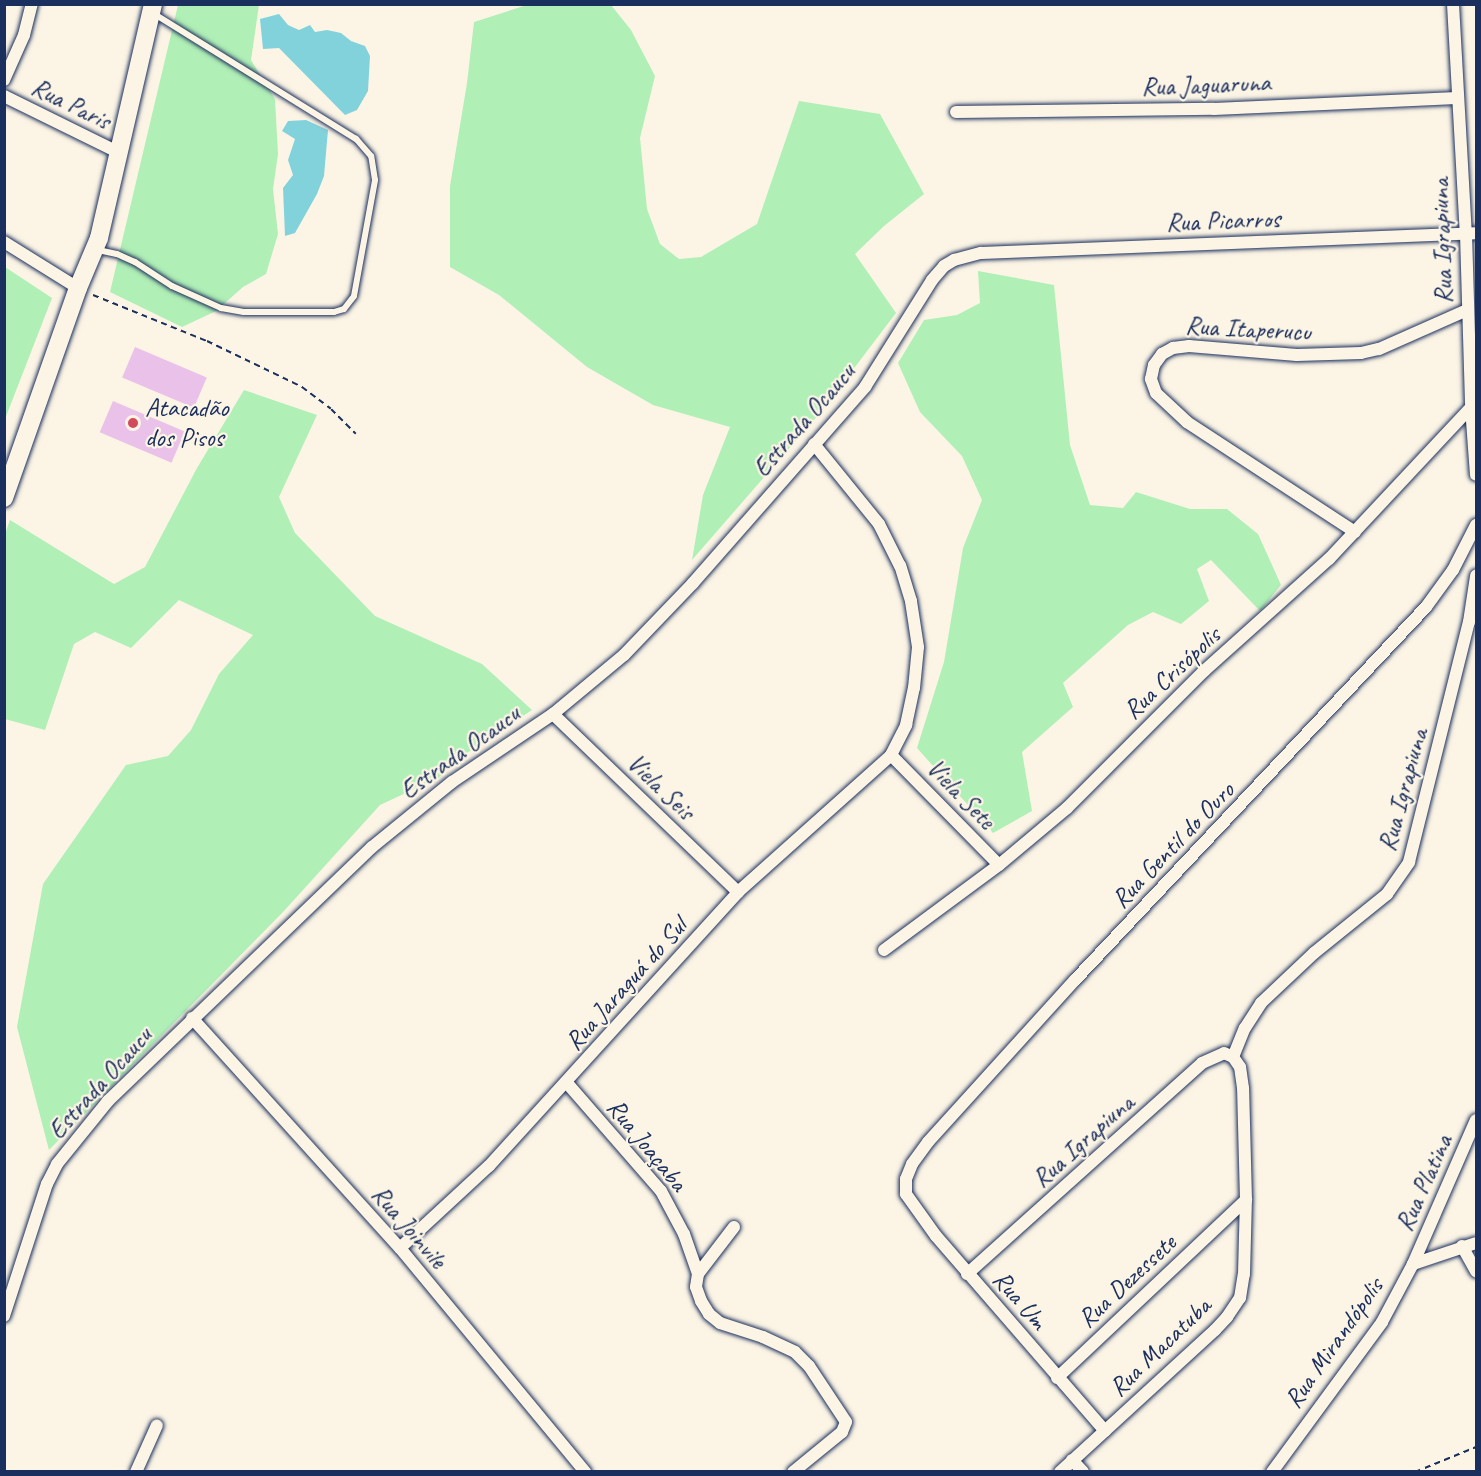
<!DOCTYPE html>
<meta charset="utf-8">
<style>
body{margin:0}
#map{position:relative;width:1481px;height:1476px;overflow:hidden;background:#fcf5e5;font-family:Caveat,sans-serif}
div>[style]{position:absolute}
.green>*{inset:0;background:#b0efb6}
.water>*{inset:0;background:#82d2dc}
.building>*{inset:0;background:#e9c1e9;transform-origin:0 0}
.path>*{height:2px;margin-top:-1px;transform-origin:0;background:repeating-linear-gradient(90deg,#1b2f5e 0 6px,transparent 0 10.5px)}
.roads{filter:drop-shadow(0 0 2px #1b2f5e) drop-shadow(0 0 2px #1b2f5e)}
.lane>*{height:6px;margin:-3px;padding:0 3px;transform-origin:3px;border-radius:3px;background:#fcf5e5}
.street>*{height:12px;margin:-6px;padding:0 6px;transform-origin:6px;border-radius:6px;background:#fcf5e5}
.secondary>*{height:18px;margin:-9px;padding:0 9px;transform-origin:9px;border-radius:9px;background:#fcf5e5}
.dots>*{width:16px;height:16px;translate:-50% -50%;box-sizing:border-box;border:3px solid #fcf5e5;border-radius:50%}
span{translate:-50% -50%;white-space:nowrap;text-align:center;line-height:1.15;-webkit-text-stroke:4.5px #fcf5e5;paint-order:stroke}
.street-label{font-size:26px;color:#1b2f5e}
.poi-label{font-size:26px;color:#1b2f5e}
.left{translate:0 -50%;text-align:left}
.frame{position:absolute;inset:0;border:6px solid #1b2f5e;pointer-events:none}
</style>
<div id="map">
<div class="green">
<div style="clip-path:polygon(530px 4px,611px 5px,631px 30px,655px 76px,640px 138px,647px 209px,660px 244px,679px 259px,701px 257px,757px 224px,799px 101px,880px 114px,924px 194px,884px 226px,855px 254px,896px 313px,820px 413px,692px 560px,703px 495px,730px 427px,653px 405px,587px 367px,499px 295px,450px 267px,450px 186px,467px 83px,474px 22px)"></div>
<div style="clip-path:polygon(178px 5px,259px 5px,251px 60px,275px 99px,278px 154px,273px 189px,278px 234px,266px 274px,243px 287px,216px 311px,182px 327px,110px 292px)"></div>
<div style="clip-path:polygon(5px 267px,52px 298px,5px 419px)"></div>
<div style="clip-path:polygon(978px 271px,1054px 285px,1070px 445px,1090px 505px,1123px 508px,1136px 492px,1190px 509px,1227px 509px,1258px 534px,1281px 585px,1260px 611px,1211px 560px,1197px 569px,1209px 601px,1181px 624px,1153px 612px,1128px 625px,1063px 683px,1073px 707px,1022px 752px,1032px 811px,993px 833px,917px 748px,944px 662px,963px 548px,982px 500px,962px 456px,920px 412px,898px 363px,924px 320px,957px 315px,980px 303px)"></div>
<div style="clip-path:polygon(244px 390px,317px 415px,279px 497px,295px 533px,375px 616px,482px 664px,532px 710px,467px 753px,438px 778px,380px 805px,284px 911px,49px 1150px,17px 1027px,43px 884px,126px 765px,168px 756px,191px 730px,219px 674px,253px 635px,179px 600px,131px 648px,95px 632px,74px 644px,45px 730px,5px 719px,5px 534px,10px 520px,114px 584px,145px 567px,197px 468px)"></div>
</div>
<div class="water">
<div style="clip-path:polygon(279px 14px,288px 25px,299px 30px,310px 25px,315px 32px,327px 30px,341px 33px,351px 41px,365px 46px,370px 56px,368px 91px,357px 110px,345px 115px,279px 48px,263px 49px,260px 19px)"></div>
<div style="clip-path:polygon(306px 120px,328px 130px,324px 176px,317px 194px,295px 233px,285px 236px,283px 188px,293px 175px,288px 160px,295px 139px,282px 131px,288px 121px)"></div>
</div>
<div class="building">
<div style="left:135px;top:347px;width:78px;height:33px;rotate:23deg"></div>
<div style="left:113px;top:401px;width:78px;height:34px;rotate:23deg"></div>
</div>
<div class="path">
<div style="left:93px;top:295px;width:123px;rotate:22deg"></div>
<div style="left:207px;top:341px;width:106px;rotate:25.8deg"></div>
<div style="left:302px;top:387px;width:36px;rotate:37deg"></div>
<div style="left:331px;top:409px;width:35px;rotate:45deg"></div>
<div style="left:1415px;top:1472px;width:66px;rotate:-22.3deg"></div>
</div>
<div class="roads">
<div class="lane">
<div style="left:98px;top:250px;width:19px;rotate:12deg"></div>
<div style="left:117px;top:254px;width:20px;rotate:24deg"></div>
<div style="left:135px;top:262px;width:44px;rotate:33deg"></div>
<div style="left:172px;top:286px;width:54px;rotate:24.2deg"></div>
<div style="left:221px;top:308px;width:23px;rotate:10deg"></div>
<div style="left:244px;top:312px;width:90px"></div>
<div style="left:334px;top:312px;width:10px;rotate:-17deg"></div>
<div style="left:344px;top:309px;width:16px;rotate:-52deg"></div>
<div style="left:354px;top:296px;width:118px;rotate:-79.7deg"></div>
<div style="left:375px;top:180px;width:24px;rotate:-99deg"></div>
<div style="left:371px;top:156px;width:23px;rotate:-131deg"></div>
<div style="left:356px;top:139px;width:239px;rotate:-148.2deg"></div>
</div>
<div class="street">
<div style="left:1453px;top:4px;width:230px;rotate:86.8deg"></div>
<div style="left:1466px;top:234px;width:173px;rotate:88.3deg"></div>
<div style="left:1471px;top:407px;width:68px;rotate:85.8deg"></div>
<div style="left:4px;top:80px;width:49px;rotate:-66deg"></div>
<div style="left:24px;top:35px;width:32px;rotate:-76deg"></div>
<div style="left:4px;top:96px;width:127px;rotate:26.2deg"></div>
<div style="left:956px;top:112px;width:258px;rotate:-0.7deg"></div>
<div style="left:1214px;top:109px;width:243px;rotate:-2.6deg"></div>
<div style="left:4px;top:242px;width:87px;rotate:31.9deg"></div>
<div style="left:1355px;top:532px;width:201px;rotate:-146.8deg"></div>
<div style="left:1187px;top:422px;width:42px;rotate:-136.9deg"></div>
<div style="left:1156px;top:393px;width:15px;rotate:-110deg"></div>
<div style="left:1151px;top:379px;width:14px;rotate:-78deg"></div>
<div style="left:1154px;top:365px;width:14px;rotate:-54deg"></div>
<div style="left:1162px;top:354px;width:13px;rotate:-29deg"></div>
<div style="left:1173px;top:348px;width:16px;rotate:-7deg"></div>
<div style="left:1189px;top:346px;width:108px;rotate:4.8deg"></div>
<div style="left:1297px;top:355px;width:64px;rotate:-1.8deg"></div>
<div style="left:1361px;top:353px;width:18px;rotate:-13deg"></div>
<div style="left:1379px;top:349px;width:96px;rotate:-23.9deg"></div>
<div style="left:553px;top:714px;width:257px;rotate:43.9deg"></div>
<div style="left:891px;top:755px;width:154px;rotate:45.5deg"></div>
<div style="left:884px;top:950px;width:143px;rotate:-36.5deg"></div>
<div style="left:999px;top:865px;width:89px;rotate:-40deg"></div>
<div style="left:1067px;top:808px;width:194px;rotate:-45deg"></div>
<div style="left:1204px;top:671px;width:168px;rotate:-41.9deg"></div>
<div style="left:1329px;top:559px;width:208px;rotate:-46.9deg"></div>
<div style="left:192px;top:1018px;width:310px;rotate:47.9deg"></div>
<div style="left:400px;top:1248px;width:291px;rotate:50.4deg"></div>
<div style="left:567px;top:1083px;width:143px;rotate:49deg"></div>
<div style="left:661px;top:1191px;width:49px;rotate:61.9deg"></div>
<div style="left:684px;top:1234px;width:42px;rotate:70.7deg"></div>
<div style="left:734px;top:1227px;width:59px;rotate:127.5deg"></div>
<div style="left:698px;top:1274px;width:13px;rotate:99deg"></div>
<div style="left:696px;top:1287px;width:15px;rotate:70deg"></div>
<div style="left:701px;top:1301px;width:15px;rotate:58deg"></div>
<div style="left:709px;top:1314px;width:14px;rotate:39deg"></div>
<div style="left:720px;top:1323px;width:45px;rotate:18deg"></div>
<div style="left:763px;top:1337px;width:35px;rotate:25deg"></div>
<div style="left:795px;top:1352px;width:20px;rotate:45deg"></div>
<div style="left:809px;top:1366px;width:67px;rotate:56.5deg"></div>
<div style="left:846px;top:1422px;width:11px;rotate:112deg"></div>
<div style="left:842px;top:1432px;width:63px;rotate:140.8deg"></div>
<div style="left:1462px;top:1246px;width:29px;rotate:61deg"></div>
<div style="left:400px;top:1248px;width:121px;rotate:-42.7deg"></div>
<div style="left:489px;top:1166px;width:370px;rotate:-47.7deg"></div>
<div style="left:738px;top:892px;width:205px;rotate:-41.8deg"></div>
<div style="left:891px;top:755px;width:34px;rotate:-63deg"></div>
<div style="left:906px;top:725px;width:38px;rotate:-78deg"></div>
<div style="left:914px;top:688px;width:41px;rotate:-84.4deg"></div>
<div style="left:918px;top:647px;width:47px;rotate:-98.7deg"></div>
<div style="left:911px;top:601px;width:37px;rotate:-107deg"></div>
<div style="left:900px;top:566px;width:47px;rotate:-116.6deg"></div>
<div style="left:879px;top:524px;width:103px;rotate:-129.1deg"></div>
<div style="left:1413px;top:1264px;width:66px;rotate:-18.4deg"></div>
<div style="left:967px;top:1274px;width:316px;rotate:-41.9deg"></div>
<div style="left:1202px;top:1063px;width:24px;rotate:-24deg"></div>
<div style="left:1224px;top:1053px;width:10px;rotate:24deg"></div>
<div style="left:4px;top:1316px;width:139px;rotate:-72deg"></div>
<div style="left:47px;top:1184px;width:22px;rotate:-63deg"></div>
<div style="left:57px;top:1164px;width:81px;rotate:-51deg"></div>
<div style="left:108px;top:1101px;width:366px;rotate:-43.9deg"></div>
<div style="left:372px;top:847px;width:103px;rotate:-39.1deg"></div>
<div style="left:452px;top:782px;width:122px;rotate:-34deg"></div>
<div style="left:553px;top:714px;width:92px;rotate:-39.7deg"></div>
<div style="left:624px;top:655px;width:100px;rotate:-46.2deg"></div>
<div style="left:693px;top:583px;width:261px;rotate:-48.7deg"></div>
<div style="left:865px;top:387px;width:126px;rotate:-57.9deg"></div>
<div style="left:932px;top:280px;width:18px;rotate:-49deg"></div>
<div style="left:944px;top:266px;width:12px;rotate:-31deg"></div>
<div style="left:954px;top:260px;width:28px;rotate:-15deg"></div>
<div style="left:981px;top:253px;width:495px;rotate:-2.3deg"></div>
<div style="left:1057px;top:1378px;width:260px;rotate:-43.3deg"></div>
<div style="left:1105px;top:1431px;width:258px;rotate:-130.9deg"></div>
<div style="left:936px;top:1236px;width:52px;rotate:-125.5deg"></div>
<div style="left:906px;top:1194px;width:15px;rotate:-90deg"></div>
<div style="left:906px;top:1179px;width:16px;rotate:-68deg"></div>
<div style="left:912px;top:1164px;width:27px;rotate:-54deg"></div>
<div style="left:928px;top:1142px;width:219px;rotate:-47.8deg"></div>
<div style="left:1075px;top:980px;width:512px;rotate:-46.74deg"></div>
<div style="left:1426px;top:607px;width:46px;rotate:-53.9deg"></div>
<div style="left:1453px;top:570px;width:51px;rotate:-62.9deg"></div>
<div style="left:1072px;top:1460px;width:16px;rotate:47deg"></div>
<div style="left:136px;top:1472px;width:51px;rotate:-65.9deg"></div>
<div style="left:1060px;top:1472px;width:210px;rotate:-42.5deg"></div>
<div style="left:1215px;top:1330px;width:18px;rotate:-47deg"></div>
<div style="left:1227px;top:1317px;width:23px;rotate:-56deg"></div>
<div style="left:1240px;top:1298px;width:24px;rotate:-81deg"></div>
<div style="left:1244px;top:1274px;width:74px;rotate:-88.5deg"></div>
<div style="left:1246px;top:1200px;width:112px;rotate:-91.5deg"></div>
<div style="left:1243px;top:1088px;width:21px;rotate:-98deg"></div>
<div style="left:1240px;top:1067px;width:12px;rotate:-125deg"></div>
<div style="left:1233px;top:1057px;width:31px;rotate:-68deg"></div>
<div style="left:1245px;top:1028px;width:30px;rotate:-57deg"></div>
<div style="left:1261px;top:1003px;width:73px;rotate:-43.3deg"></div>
<div style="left:1314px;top:953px;width:94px;rotate:-38.9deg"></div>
<div style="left:1387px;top:894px;width:39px;rotate:-55deg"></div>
<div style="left:1409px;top:862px;width:247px;rotate:-76deg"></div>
<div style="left:1469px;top:622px;width:47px;rotate:-81.3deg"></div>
<div style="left:1272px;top:1472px;width:186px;rotate:-53.7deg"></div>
<div style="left:1382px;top:1322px;width:66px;rotate:-61.9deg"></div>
<div style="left:1413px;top:1264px;width:157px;rotate:-66.4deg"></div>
</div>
<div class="secondary">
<div style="left:4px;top:498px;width:223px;rotate:-70.6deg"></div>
<div style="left:78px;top:288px;width:54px;rotate:-67.2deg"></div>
<div style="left:99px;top:238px;width:240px;rotate:-77deg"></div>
</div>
</div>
<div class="dots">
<div style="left:133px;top:423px;background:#d1495b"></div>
</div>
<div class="street-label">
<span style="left:1206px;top:85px;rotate:-2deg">Rua Jaguaruna</span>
<span style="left:71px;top:104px;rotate:26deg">Rua Paris</span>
<span style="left:1223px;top:221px;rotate:-2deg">Rua Picarros</span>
<span style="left:1442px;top:241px;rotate:-92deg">Rua Igrapiuna</span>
<span style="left:1248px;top:329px;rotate:3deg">Rua Itaperucu</span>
<span style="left:804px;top:420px;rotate:-49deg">Estrada Ocaucu</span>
<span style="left:1172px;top:673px;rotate:-43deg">Rua Crisópolis</span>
<span style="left:460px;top:752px;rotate:-36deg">Estrada Ocaucu</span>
<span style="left:661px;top:787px;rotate:44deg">Viela Seis</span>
<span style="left:1403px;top:790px;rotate:-75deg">Rua Igrapiuna</span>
<span style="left:961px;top:794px;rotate:46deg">Viela Sete</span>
<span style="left:1173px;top:845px;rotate:-46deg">Rua Gentil do Ouro</span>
<span style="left:626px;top:984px;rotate:-48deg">Rua Jaraguá do Sul</span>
<span style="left:100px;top:1083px;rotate:-48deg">Estrada Ocaucu</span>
<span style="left:1083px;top:1141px;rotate:-42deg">Rua Igrapiuna</span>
<span style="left:647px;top:1145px;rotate:51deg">Rua Joaçaba</span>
<span style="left:1424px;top:1183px;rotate:-66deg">Rua Platina</span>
<span style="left:409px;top:1227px;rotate:49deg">Rua Joinvile</span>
<span style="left:1127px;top:1281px;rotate:-43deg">Rua Dezessete</span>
<span style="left:1020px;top:1300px;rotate:49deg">Rua Um</span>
<span style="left:1334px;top:1343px;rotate:-55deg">Rua Mirandópolis</span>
<span style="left:1160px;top:1347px;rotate:-44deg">Rua Macatuba</span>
</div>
<div class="poi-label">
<span class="left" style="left:145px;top:423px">Atacadão<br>dos Pisos</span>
</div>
<div class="frame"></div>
</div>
